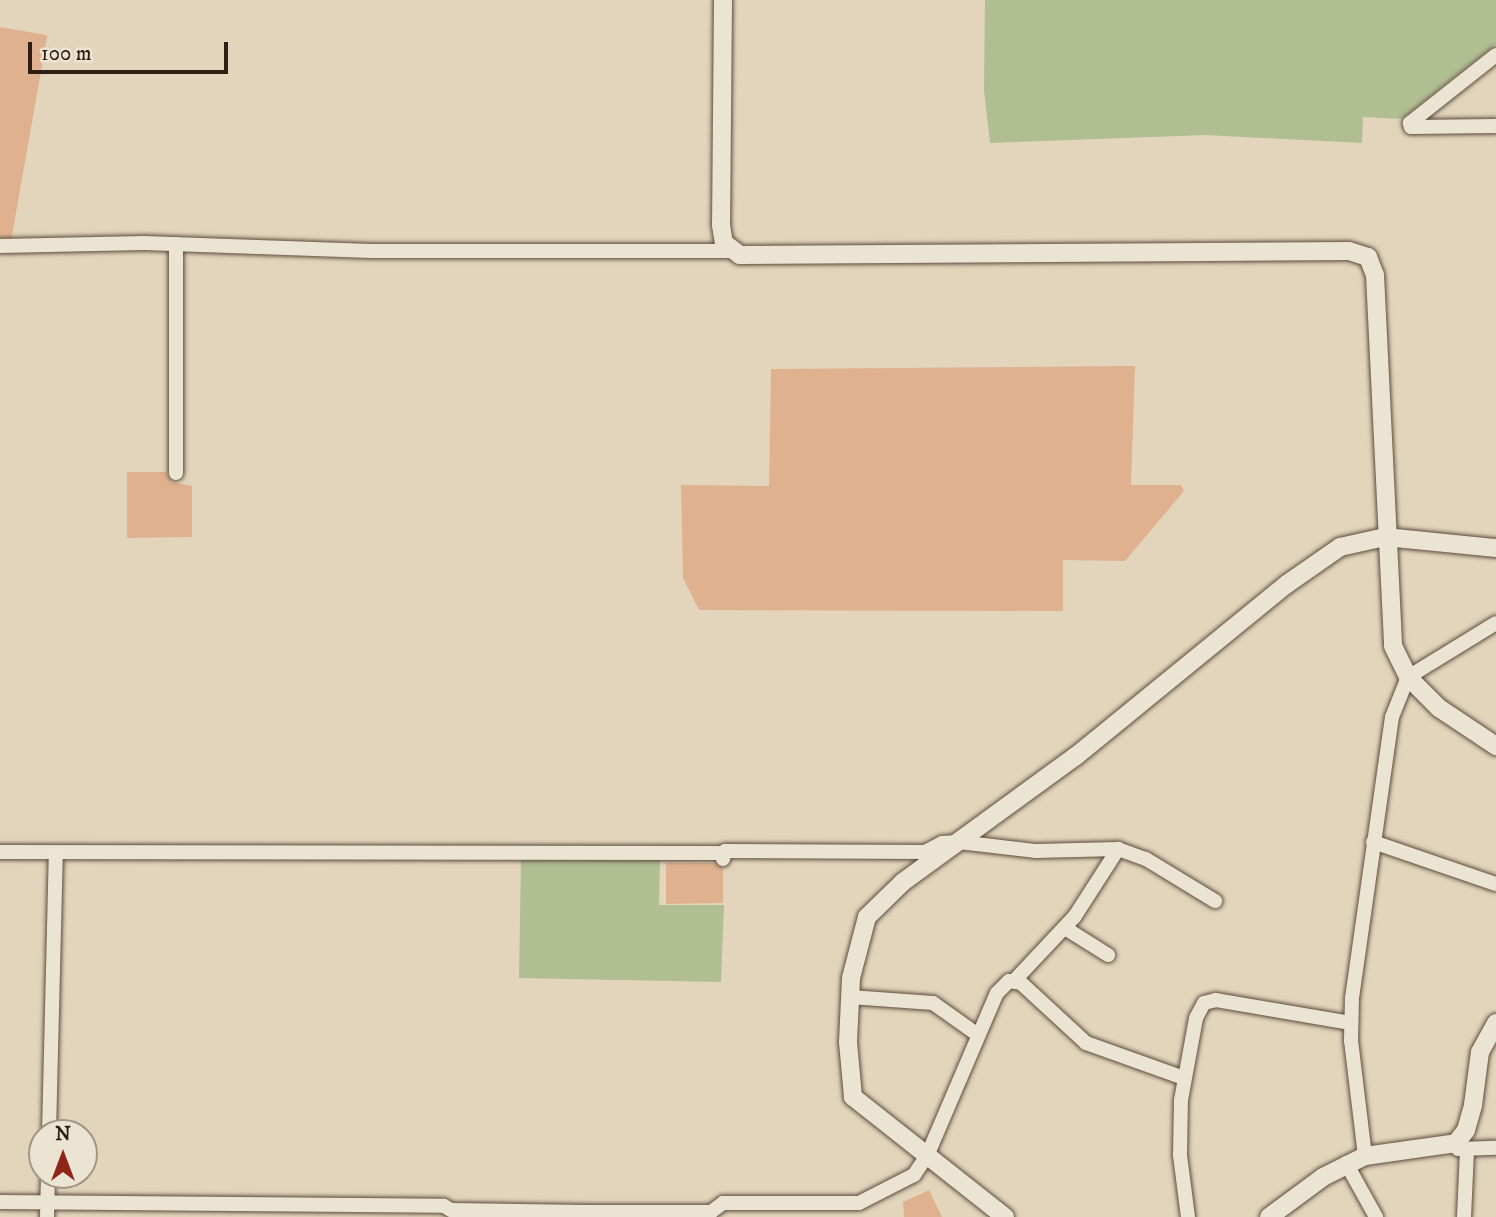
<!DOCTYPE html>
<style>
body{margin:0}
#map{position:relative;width:1496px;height:1217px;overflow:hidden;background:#e2d5bb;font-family:"IM FELL DW Pica",serif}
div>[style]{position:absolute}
.green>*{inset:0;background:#b1be92}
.building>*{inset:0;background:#e0b18f;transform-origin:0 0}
.roads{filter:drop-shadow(0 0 2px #5c4c3e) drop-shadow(0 0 2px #5c4c3e)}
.minor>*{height:14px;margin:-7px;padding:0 7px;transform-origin:7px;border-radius:7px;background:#ece4d3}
.tertiary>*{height:18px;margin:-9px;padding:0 9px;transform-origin:9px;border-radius:9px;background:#ece4d3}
span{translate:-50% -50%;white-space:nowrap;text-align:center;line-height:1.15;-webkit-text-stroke:5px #ece4d3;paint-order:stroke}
.north{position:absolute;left:28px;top:1119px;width:70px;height:70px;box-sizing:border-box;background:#ece4d3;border:2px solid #a09587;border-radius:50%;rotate:0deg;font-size:19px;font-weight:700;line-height:28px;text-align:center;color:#2f1e14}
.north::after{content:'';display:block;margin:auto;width:24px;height:32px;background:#8f2418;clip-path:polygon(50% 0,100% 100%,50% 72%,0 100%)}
.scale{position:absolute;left:28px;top:42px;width:200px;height:32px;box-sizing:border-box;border:4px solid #2f1e14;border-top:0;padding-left:9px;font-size:21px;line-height:24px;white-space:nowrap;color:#2f1e14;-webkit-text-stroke:5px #ece4d3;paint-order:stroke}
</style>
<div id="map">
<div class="green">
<div style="clip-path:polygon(985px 0,1496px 0,1496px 44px,1401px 119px,1363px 117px,1362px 143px,1205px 135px,990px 143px,984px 90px)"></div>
<div style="clip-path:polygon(521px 859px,660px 859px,659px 905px,724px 905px,721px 982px,519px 978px)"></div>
</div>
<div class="building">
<div style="left:0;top:27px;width:48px;height:207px;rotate:10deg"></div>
<div style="clip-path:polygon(1122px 366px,1135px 366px,1131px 485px,1181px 485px,1184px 491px,1125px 561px,1063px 560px,1063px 611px,699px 610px,683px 578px,681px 485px,769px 486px,771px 369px)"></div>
<div style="clip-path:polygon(127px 472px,166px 472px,172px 482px,192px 486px,192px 537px,127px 538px)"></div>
<div style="clip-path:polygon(666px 863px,714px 863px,723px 868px,723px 903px,666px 904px)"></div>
<div style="clip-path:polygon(929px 1190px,942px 1217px,904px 1217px,903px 1202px)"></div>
</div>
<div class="roads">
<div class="minor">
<div style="left:1496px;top:55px;width:110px;rotate:141.7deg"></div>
<div style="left:1410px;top:123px;width:4px;rotate:76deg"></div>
<div style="left:1411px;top:127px;width:85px;rotate:-0.7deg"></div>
<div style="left:176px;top:244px;width:229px;rotate:90deg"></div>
<div style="left:0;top:246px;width:144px;rotate:-1.2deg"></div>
<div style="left:144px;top:243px;width:227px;rotate:2deg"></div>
<div style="left:371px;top:251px;width:359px"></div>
<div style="left:1373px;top:842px;width:130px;rotate:18.9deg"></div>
<div style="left:0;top:852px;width:721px;rotate:0.08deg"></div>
<div style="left:723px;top:859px;width:8px;rotate:-76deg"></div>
<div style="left:725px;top:851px;width:200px;rotate:0.3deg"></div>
<div style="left:925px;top:852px;width:19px;rotate:-28deg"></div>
<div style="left:942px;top:843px;width:17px;rotate:-3deg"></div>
<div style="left:959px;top:842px;width:78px;rotate:6.7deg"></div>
<div style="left:1036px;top:851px;width:82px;rotate:-1.4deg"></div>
<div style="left:1118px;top:849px;width:30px;rotate:20deg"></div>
<div style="left:1146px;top:859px;width:81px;rotate:31.3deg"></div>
<div style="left:1065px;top:928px;width:51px;rotate:32.1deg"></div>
<div style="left:1014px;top:981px;width:89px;rotate:-46.8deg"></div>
<div style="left:1075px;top:916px;width:80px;rotate:-57.3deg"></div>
<div style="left:850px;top:997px;width:83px;rotate:4.1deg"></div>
<div style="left:933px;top:1003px;width:55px;rotate:35.4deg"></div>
<div style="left:49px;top:1133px;width:280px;rotate:-88.6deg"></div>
<div style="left:1458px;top:1149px;width:38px;rotate:-2deg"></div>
<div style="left:1365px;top:1156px;width:116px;rotate:-96.9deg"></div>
<div style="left:1351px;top:1041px;width:43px;rotate:-88.7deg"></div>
<div style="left:1352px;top:998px;width:284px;rotate:-81.9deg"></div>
<div style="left:1392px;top:717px;width:43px;rotate:-68.2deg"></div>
<div style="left:1408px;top:677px;width:103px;rotate:-31.5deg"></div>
<div style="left:1346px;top:1163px;width:62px;rotate:60.9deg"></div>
<div style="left:0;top:1202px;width:444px;rotate:0.5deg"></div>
<div style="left:444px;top:1206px;width:8px;rotate:30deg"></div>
<div style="left:451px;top:1210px;width:135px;rotate:0.8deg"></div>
<div style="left:586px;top:1212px;width:125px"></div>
<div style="left:711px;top:1212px;width:15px;rotate:-37deg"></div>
<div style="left:723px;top:1203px;width:136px"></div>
<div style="left:859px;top:1203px;width:62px;rotate:-27deg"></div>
<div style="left:914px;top:1175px;width:23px;rotate:-56deg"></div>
<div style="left:927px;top:1156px;width:177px;rotate:-66.8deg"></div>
<div style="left:997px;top:993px;width:17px;rotate:-45deg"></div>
<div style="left:1009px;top:981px;width:12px;rotate:9deg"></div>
<div style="left:1021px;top:983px;width:88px;rotate:42.7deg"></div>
<div style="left:1086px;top:1043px;width:104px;rotate:19.7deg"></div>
<div style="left:47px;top:1217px;width:42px;rotate:-88.6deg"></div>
<div style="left:1188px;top:1217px;width:63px;rotate:-97.4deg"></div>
<div style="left:1180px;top:1155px;width:55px;rotate:-89deg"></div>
<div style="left:1181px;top:1100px;width:83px;rotate:-79.6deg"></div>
<div style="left:1196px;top:1018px;width:17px;rotate:-62deg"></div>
<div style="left:1204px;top:1003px;width:12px;rotate:-14deg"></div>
<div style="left:1216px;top:1000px;width:137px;rotate:9.7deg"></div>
<div style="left:1464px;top:1217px;width:67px;rotate:-87.4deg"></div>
</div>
<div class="tertiary">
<div style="left:723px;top:0;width:225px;rotate:90.5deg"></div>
<div style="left:721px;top:225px;width:18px;rotate:81deg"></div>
<div style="left:724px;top:243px;width:20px;rotate:37deg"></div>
<div style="left:740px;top:255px;width:609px;rotate:-0.38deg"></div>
<div style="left:1349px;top:251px;width:20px;rotate:18deg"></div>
<div style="left:1368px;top:257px;width:19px;rotate:69deg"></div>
<div style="left:1375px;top:275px;width:371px;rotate:87.2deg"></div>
<div style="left:1393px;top:646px;width:34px;rotate:64deg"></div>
<div style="left:1408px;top:677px;width:44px;rotate:45deg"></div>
<div style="left:1439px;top:708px;width:69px;rotate:33.7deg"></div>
<div style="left:1005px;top:1217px;width:194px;rotate:-141.7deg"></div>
<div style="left:853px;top:1097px;width:55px;rotate:-95.2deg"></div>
<div style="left:848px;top:1042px;width:64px;rotate:-87.3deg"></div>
<div style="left:851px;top:978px;width:63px;rotate:-75.3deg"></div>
<div style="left:867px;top:917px;width:50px;rotate:-44.2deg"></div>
<div style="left:903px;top:882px;width:214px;rotate:-36.1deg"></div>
<div style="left:1076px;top:756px;width:272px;rotate:-39.2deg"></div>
<div style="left:1287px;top:584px;width:65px;rotate:-34.9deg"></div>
<div style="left:1340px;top:547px;width:46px;rotate:-12.5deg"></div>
<div style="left:1385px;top:537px;width:112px;rotate:5.7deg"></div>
<div style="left:1269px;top:1217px;width:67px;rotate:-36.5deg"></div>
<div style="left:1323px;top:1177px;width:47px;rotate:-26.6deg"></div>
<div style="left:1365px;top:1156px;width:92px;rotate:-8.1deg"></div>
<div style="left:1456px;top:1143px;width:16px;rotate:-52deg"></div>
<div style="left:1466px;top:1130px;width:26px;rotate:-74deg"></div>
<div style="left:1473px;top:1105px;width:53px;rotate:-82.5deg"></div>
<div style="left:1480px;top:1052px;width:33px;rotate:-61deg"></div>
</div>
</div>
<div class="north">N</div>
<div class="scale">100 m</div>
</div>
